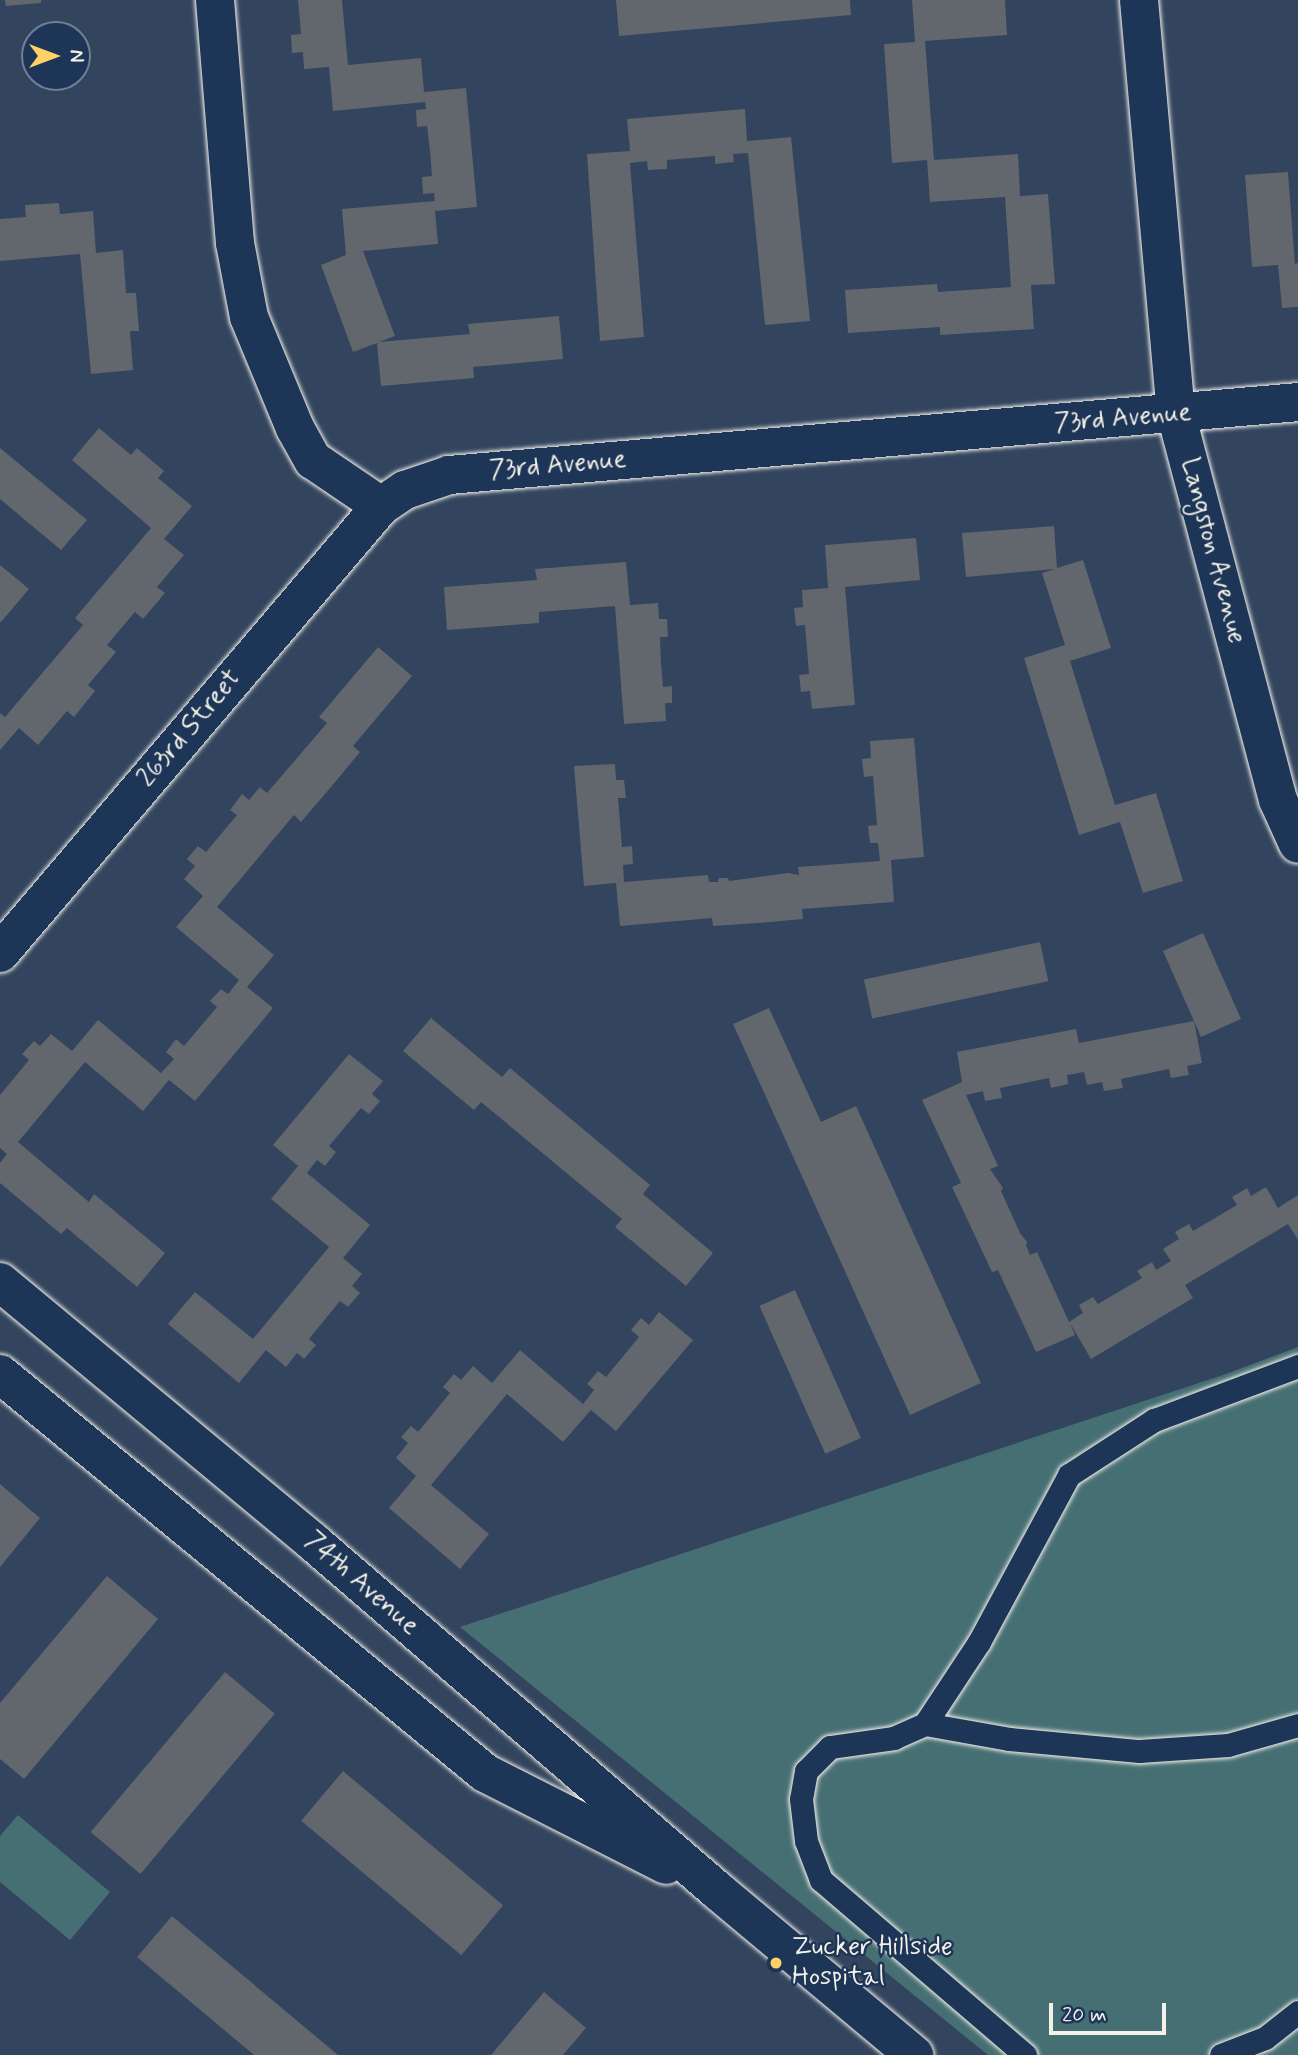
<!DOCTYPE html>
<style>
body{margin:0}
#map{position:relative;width:1298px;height:2055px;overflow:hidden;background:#32445e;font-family:Mynerve,sans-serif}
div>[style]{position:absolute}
.green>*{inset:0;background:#466f74}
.building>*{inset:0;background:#62666d;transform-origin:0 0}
.roads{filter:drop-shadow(0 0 2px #f4f1e8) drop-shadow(0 0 2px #f4f1e8)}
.service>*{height:23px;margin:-11.5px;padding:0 11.5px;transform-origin:11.5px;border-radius:11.5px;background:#1d3557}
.minor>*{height:38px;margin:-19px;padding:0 19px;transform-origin:19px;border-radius:19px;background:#1d3557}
.dots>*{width:19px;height:19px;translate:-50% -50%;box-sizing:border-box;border:4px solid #1d3557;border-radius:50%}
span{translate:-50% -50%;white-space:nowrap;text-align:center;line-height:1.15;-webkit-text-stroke:5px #1d3557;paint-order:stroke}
.street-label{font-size:26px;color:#f4f1e8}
.poi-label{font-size:26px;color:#f4f1e8}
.left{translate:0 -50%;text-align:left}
.north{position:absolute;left:21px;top:21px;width:70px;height:70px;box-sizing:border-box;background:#1d3557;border:2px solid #738091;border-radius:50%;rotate:90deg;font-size:19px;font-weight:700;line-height:28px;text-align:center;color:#f4f1e8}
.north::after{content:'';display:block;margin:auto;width:24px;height:32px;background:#ffd166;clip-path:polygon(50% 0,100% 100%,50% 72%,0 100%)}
.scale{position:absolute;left:1049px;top:2003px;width:117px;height:32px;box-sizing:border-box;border:4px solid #f4f1e8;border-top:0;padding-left:9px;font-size:21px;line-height:24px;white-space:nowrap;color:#f4f1e8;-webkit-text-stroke:5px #1d3557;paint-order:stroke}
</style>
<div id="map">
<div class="green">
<div style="clip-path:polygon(1298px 1347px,1298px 2055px,988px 2055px,460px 1627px,1223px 1375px)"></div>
<div style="clip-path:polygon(18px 1815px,110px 1892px,70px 1940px,0 1882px,0 1836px)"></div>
</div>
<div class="building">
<div style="clip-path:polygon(5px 0,41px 0,41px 3px,6px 6px)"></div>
<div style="clip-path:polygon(298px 0,342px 0,348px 65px,421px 58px,424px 92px,466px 88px,477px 207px,435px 211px,438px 244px,363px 251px,395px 336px,379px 342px,470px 334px,468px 324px,559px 316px,563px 359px,473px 367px,474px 378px,381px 386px,377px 343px,353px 352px,321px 265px,346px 255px,342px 209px,435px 201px,434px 193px,423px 194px,422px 177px,432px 176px,430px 151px,427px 126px,417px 127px,416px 110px,426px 109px,425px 102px,333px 111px,329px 67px,304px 69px,303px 52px,292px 53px,291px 35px,301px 34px)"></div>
<div style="clip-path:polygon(616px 0,850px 0,851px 15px,619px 36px)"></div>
<div style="clip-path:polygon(912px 0,1005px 0,1007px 35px,925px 41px,934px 160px,1018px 154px,1020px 196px,1048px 194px,1055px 284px,1031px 285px,1034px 329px,940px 335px,940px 327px,848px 333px,845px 290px,937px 284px,938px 292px,1011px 287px,1005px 197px,930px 202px,927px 160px,892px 163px,884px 44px,915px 42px)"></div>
<div style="clip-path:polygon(745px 109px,747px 141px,791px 137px,810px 321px,765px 325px,748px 153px,733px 154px,734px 162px,715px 164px,715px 156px,667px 160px,667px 169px,648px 170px,647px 161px,630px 163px,644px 337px,600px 341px,587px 154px,630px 151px,627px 119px)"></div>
<div style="clip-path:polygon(1288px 172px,1295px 264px,1298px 263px,1298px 307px,1282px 308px,1278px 265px,1252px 267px,1245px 175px)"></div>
<div style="clip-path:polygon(59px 203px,60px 214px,93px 211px,96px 253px,123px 250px,126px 293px,136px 293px,139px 331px,130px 331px,133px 370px,91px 374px,80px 254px,0 261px,0 219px,26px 217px,25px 205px)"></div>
<div style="clip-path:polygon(99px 428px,131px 455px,137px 448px,164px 471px,158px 478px,192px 506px,164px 539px,184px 555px,157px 587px,165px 593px,143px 619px,135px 612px,107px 645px,116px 652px,88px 685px,95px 691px,74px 717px,67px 711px,38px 745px,19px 728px,0 750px,0 713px,5px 717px,83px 625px,75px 618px,151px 528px,72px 460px)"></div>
<div style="clip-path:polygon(0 448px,87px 520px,61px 550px,0 499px)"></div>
<div style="clip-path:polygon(1054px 526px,1057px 568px,1083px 560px,1111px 648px,1070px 661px,1115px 805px,1156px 793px,1183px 881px,1143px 893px,1120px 822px,1079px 835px,1024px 658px,1065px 645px,1042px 573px,1055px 569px,966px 577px,962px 533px)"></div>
<div style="clip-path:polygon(916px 538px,920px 580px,845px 587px,855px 705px,812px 709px,810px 691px,801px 692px,799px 675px,809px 674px,805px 625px,796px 626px,794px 608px,803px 607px,802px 590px,828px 588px,825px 545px)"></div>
<div style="clip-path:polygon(626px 562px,630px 605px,658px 603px,659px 619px,667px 619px,668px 637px,660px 637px,661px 663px,663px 687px,672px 686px,672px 703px,665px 703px,666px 721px,624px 724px,615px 606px,539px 612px,539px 623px,447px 630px,444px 587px,537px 580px,535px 569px)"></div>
<div style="clip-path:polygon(0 565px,29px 589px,1px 622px,0 621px)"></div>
<div style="clip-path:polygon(378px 647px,412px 676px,353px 746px,360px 752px,331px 787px,301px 822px,294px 815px,217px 907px,274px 955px,247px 987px,273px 1008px,195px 1101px,169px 1080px,143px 1111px,85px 1062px,18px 1142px,89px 1202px,94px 1194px,165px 1253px,137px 1287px,67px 1228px,61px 1234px,0 1183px,0 1163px,7px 1154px,0 1148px,0 1095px,29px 1060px,22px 1054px,34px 1041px,40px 1046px,51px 1034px,72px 1051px,98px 1020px,161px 1073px,174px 1059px,166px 1052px,176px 1039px,184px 1046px,217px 1007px,210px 1001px,221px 989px,228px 994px,239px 980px,176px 927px,203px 896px,184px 879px,195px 866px,187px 859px,198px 846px,206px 852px,237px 815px,230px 810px,242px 794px,249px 800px,260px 787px,267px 793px,327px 723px,319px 717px)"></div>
<div style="clip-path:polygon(914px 738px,924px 857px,891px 860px,894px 902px,802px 909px,803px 919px,758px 923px,713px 926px,712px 918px,620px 926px,616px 883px,584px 886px,574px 766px,615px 764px,616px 780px,624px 780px,626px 798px,618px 798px,622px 847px,632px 846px,633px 864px,623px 865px,624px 882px,708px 875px,709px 882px,718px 882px,719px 878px,728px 878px,729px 881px,788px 873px,799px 875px,798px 867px,880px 861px,878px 843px,870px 843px,868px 826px,877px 825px,873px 776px,864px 777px,862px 759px,871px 758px,870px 741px)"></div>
<div style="clip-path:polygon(1203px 933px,1241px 1019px,1201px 1037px,1194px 1021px,1202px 1063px,1187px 1066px,1189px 1075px,1171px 1078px,1169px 1069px,1121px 1079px,1123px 1088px,1104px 1091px,1102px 1082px,1087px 1085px,1084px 1072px,1067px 1075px,1068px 1084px,1051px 1088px,1049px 1078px,1000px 1088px,1002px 1098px,985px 1101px,983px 1091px,966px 1095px,998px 1166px,990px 1169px,1003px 1188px,1001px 1191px,1020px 1233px,1027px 1242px,1026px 1245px,1030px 1255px,1037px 1252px,1069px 1322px,1083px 1313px,1079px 1305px,1093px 1297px,1098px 1304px,1142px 1278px,1137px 1271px,1152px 1262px,1156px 1270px,1171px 1261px,1163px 1249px,1179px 1239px,1175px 1232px,1189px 1224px,1193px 1231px,1237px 1205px,1232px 1197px,1247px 1188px,1251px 1196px,1266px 1187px,1278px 1208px,1298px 1195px,1298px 1240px,1288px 1224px,1185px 1285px,1193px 1298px,1091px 1359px,1070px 1323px,1075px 1335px,1036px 1352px,998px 1270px,992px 1272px,952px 1187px,961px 1183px,922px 1100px,962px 1082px,957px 1052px,1076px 1029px,1079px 1043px,1194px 1021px,1163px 951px)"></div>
<div style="left:1040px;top:942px;width:40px;height:180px;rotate:78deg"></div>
<div style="clip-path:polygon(769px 1008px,821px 1122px,856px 1106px,981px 1383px,910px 1415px,733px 1024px)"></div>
<div style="clip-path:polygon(431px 1018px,502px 1077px,510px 1068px,650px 1185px,643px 1194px,713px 1253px,686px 1286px,615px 1227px,622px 1219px,481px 1102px,474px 1110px,403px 1051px)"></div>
<div style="clip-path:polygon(349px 1054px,383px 1081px,372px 1094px,380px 1101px,369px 1114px,361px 1108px,329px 1146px,336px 1152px,325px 1166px,317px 1160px,307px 1173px,370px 1225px,343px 1258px,362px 1274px,352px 1286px,360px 1293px,348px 1307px,340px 1301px,309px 1339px,316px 1345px,304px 1359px,297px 1353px,286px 1367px,266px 1350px,239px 1383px,168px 1324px,195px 1292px,253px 1339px,329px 1247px,271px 1199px,298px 1166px,273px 1145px)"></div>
<div style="left:795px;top:1290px;width:162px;height:39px;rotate:66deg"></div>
<div style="clip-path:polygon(659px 1312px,693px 1340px,616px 1431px,591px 1410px,563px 1442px,507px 1394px,431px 1485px,489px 1534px,460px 1569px,389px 1508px,416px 1476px,396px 1458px,408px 1443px,401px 1437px,411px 1426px,418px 1432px,450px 1393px,443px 1387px,454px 1374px,461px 1380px,473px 1366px,492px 1383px,520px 1350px,583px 1404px,594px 1390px,587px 1384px,598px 1371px,606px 1377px,639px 1337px,631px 1330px,641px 1318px,649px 1325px)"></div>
<div style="clip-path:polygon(0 1484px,40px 1518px,0 1567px)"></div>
<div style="clip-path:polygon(107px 1576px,158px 1619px,24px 1779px,0 1759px,0 1703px)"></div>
<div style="left:225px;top:1672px;width:65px;height:209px;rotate:40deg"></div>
<div style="left:343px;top:1771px;width:209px;height:65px;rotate:40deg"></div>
<div style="clip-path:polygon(172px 1916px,338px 2055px,254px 2055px,137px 1957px)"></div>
<div style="clip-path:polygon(544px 1992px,586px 2028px,563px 2055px,491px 2055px)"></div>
</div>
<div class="roads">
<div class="service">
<div style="left:1298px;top:1366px;width:154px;rotate:159.4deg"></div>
<div style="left:1154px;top:1420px;width:101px;rotate:147.1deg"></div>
<div style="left:1069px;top:1475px;width:190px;rotate:118.3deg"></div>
<div style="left:979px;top:1642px;width:98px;rotate:123.4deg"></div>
<div style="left:925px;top:1724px;width:85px;rotate:10.1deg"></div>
<div style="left:1009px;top:1739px;width:131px;rotate:5.3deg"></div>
<div style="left:1139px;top:1751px;width:89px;rotate:-3.9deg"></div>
<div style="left:1228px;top:1745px;width:73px;rotate:-15.9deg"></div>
<div style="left:925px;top:1724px;width:34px;rotate:156deg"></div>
<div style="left:894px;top:1738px;width:65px;rotate:172deg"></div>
<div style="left:830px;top:1747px;width:34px;rotate:135deg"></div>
<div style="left:806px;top:1771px;width:28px;rotate:100deg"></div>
<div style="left:801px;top:1799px;width:42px;rotate:83.2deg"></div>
<div style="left:806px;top:1841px;width:42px;rotate:69deg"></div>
<div style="left:821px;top:1880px;width:269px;rotate:40.6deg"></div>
<div style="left:1221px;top:2055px;width:47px;rotate:-21.1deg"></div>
<div style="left:1265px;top:2038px;width:42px;rotate:-38.2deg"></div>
</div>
<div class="minor">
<div style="left:215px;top:0;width:244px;rotate:85.3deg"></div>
<div style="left:235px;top:243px;width:75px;rotate:79.3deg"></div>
<div style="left:249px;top:317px;width:120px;rotate:67.5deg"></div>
<div style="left:295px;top:428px;width:37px;rotate:61deg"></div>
<div style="left:313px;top:460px;width:82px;rotate:34.1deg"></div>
<div style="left:1139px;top:0;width:416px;rotate:84.9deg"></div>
<div style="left:1176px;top:414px;width:399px;rotate:75.2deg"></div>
<div style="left:1278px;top:800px;width:48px;rotate:65.6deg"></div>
<div style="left:0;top:953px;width:587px;rotate:-49.56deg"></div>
<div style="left:381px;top:506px;width:29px;rotate:-34deg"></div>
<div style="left:405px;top:490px;width:46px;rotate:-18.8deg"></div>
<div style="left:449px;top:475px;width:852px;rotate:-4.91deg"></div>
<div style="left:0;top:1282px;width:407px;rotate:39.7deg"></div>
<div style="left:313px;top:1542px;width:535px;rotate:40.75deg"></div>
<div style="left:718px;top:1891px;width:256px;rotate:39.9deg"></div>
<div style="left:0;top:1374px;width:628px;rotate:39.44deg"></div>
<div style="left:485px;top:1773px;width:203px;rotate:26.9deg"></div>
</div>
</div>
<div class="dots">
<div style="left:776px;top:1963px;background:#ffd166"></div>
</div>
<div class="street-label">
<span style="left:1123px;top:419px;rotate:-5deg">73rd Avenue</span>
<span style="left:558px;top:466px;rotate:-5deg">73rd Avenue</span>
<span style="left:1212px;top:551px;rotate:75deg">Langston Avenue</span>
<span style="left:190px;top:729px;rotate:-50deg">263rd Street</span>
<span style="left:361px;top:1584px;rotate:41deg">74th Avenue</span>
</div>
<div class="poi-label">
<span class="left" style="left:792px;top:1963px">Zucker Hillside<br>Hospital</span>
</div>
<div class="north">N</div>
<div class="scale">20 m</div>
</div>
